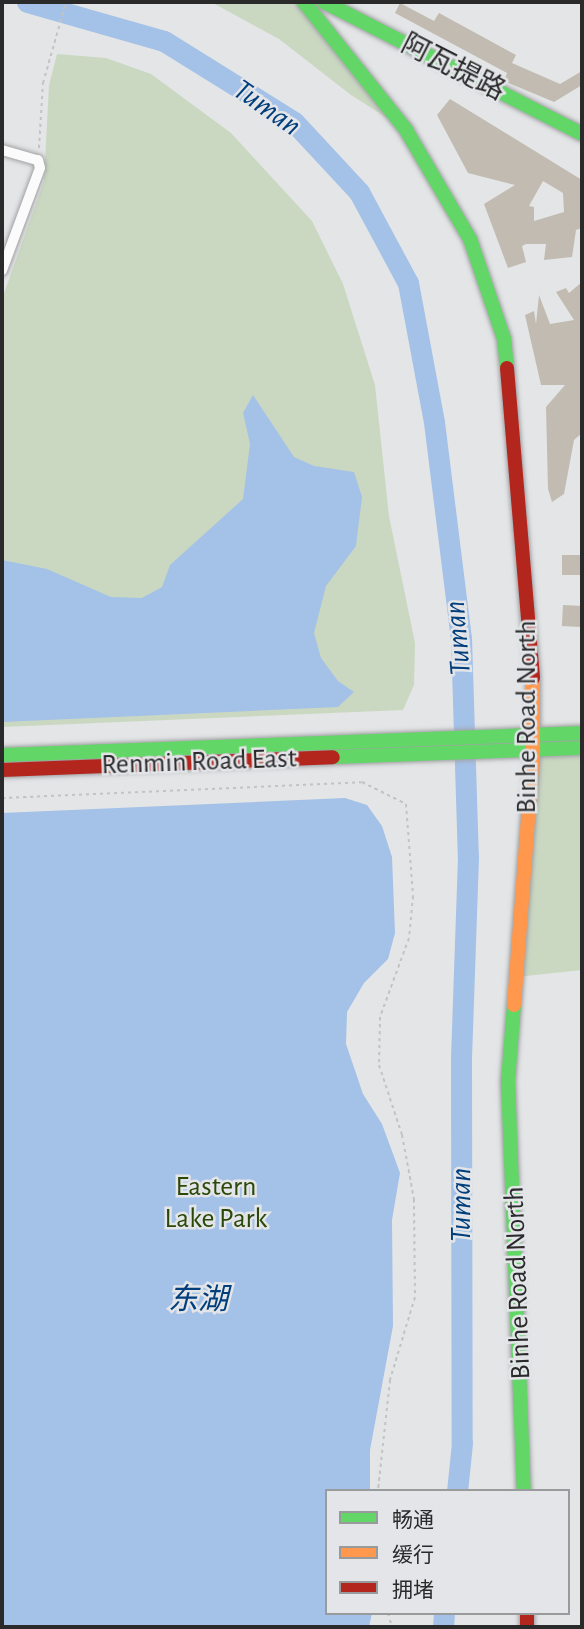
<!DOCTYPE html>
<meta charset="utf-8">
<style>
body{margin:0}
#map{position:relative;width:584px;height:1629px;overflow:hidden;background:#e4e5e7;font-family:"Alegreya Sans","Noto Sans SC",sans-serif}
div>[style]{position:absolute}
.green>*{inset:0;background:#cad8c2}
.water>*{inset:0;background:#a4c1e7}
.river>*{height:21px;margin:-10.5px;padding:0 10.5px;transform-origin:10.5px;border-radius:10.5px;background:#a4c1e7}
.building>*{inset:0;background:#c2bbb1;transform-origin:0 0}
.path>*{height:2px;margin-top:-1px;transform-origin:0;background:repeating-linear-gradient(90deg,#c3c3c5 0 3.5px,transparent 0 7px)}
.roads{filter:drop-shadow(0 0 2px #a1a2a4) drop-shadow(0 0 2px #a1a2a4)}
.street>*{height:10px;margin:-5px;padding:0 5px;transform-origin:5px;border-radius:5px;background:#fbfbfb}
.fast>*{height:14px;margin:-7px;padding:0 7px;transform-origin:7px;border-radius:7px;background:#63d668}
.slow>*{height:14px;margin:-7px;padding:0 7px;transform-origin:7px;border-radius:7px;background:#ff974d}
.jam>*{height:14px;margin:-7px;padding:0 7px;transform-origin:7px;border-radius:7px;background:#b3261e}
span{translate:-50% -50%;white-space:nowrap;text-align:center;line-height:1.15;-webkit-text-stroke:5px #e3e5e8;paint-order:stroke}
.street-label{font-size:28px;color:#2a2a2b}
.park-label{font-size:28px;color:#2a4807}
.water-label{font-size:30px;color:#013e7c;font-style:italic}
.frame{position:absolute;inset:0;border:4px solid #2a2a2b;pointer-events:none}
.legend{position:absolute;left:325px;top:1489px;width:245px;height:126px;box-sizing:border-box;background:#e3e5e8;border:2px solid #999a9c;margin:0;padding:9px 12px;list-style:none;font-size:21px;color:#2a2a2b}
.legend li{display:flex;align-items:center;gap:14px;height:35px}
.legend b{width:35px;border:2px solid #999a9c}
</style>
<div id="map">
<div class="green">
<div style="clip-path:polygon(211px 2px,302px 2px,406px 130px,351px 95px,279px 39px)"></div>
<div style="clip-path:polygon(57px 54px,106px 58px,151px 74px,231px 133px,312px 221px,343px 284px,375px 385px,389px 516px,415px 643px,414px 685px,403px 710px,2px 727px,2px 299px,44px 181px,49px 85px)"></div>
<div style="clip-path:polygon(582px 748px,582px 970px,516px 977px,533px 750px)"></div>
</div>
<div class="water">
<div style="clip-path:polygon(253px 395px,294px 457px,314px 466px,354px 472px,362px 497px,356px 546px,326px 586px,314px 633px,321px 658px,338px 681px,354px 692px,338px 707px,2px 722px,2px 560px,47px 569px,111px 597px,142px 598px,162px 587px,170px 565px,243px 499px,250px 444px,243px 413px)"></div>
<div style="clip-path:polygon(345px 798px,367px 805px,382px 826px,392px 857px,395px 933px,388px 959px,364px 983px,347px 1012px,346px 1044px,363px 1094px,382px 1124px,400px 1173px,392px 1220px,393px 1326px,370px 1450px,370px 1491px,327px 1491px,327px 1613px,372px 1613px,369px 1627px,2px 1627px,2px 813px)"></div>
</div>
<div class="river">
<div style="left:27px;top:2px;width:142px;rotate:15.9deg"></div>
<div style="left:164px;top:41px;width:153px;rotate:31.9deg"></div>
<div style="left:294px;top:122px;width:96px;rotate:47.1deg"></div>
<div style="left:359px;top:192px;width:103px;rotate:61.7deg"></div>
<div style="left:408px;top:283px;width:141px;rotate:79.4deg"></div>
<div style="left:434px;top:422px;width:218px;rotate:82.9deg"></div>
<div style="left:461px;top:638px;width:219px;rotate:88.2deg"></div>
<div style="left:468px;top:857px;width:201px;rotate:92deg"></div>
<div style="left:461px;top:1058px;width:385px;rotate:89.9deg"></div>
<div style="left:462px;top:1443px;width:48px;rotate:95.9deg"></div>
<div style="left:443px;top:1627px;width:14px;rotate:-86deg"></div>
</div>
<div class="building">
<div style="clip-path:polygon(400px 3px,434px 21px,439px 13px,516px 55px,512px 63px,560px 84px,582px 71px,582px 85px,554px 102px,504px 81px,507px 73px,395px 13px)"></div>
<div style="clip-path:polygon(evenodd,450px 99px,582px 180px,582px 228px,576px 230px,572px 257px,544px 260px,546px 244px,526px 244px,522px 246px,526px 262px,508px 268px,484px 204px,515px 185px,468px 173px,437px 115px,450px 99px,543px 181px,563px 193px,564px 212px,534px 221px,534px 207px,529px 206px,543px 181px)"></div>
<div style="clip-path:polygon(582px 282px,582px 433px,574px 440px,564px 494px,552px 502px,548px 489px,546px 407px,565px 385px,541px 385px,525px 315px,534px 311px,536px 324px,539px 295px,550px 324px,574px 320px,556px 292px,566px 288px,569px 293px)"></div>
<div style="left:562px;top:555px;width:20px;height:20px"></div>
<div style="left:563px;top:605px;width:19px;height:21px;rotate:3deg"></div>
</div>
<div class="path">
<div style="left:39px;top:148px;width:65px;rotate:-86.5deg"></div>
<div style="left:43px;top:83px;width:84px;rotate:-74.1deg"></div>
<div style="left:2px;top:798px;width:360px;rotate:-2.5deg"></div>
<div style="left:362px;top:782px;width:49px;rotate:26.6deg"></div>
<div style="left:406px;top:804px;width:92px;rotate:85.6deg"></div>
<div style="left:413px;top:896px;width:42px;rotate:95.4deg"></div>
<div style="left:409px;top:938px;width:84px;rotate:110.2deg"></div>
<div style="left:380px;top:1017px;width:48px;rotate:91.2deg"></div>
<div style="left:379px;top:1065px;width:74px;rotate:71.8deg"></div>
<div style="left:402px;top:1135px;width:65px;rotate:79.4deg"></div>
<div style="left:414px;top:1199px;width:98px;rotate:89.4deg"></div>
<div style="left:415px;top:1297px;width:87px;rotate:106.8deg"></div>
<div style="left:390px;top:1380px;width:112px;rotate:96.2deg"></div>
<div style="left:388px;top:1613px;width:15px;rotate:74deg"></div>
</div>
<div class="roads">
<div class="street">
<div style="left:2px;top:150px;width:37px;rotate:16deg"></div>
<div style="left:38px;top:160px;width:8px;rotate:76deg"></div>
<div style="left:40px;top:168px;width:109px;rotate:110.4deg"></div>
</div>
<div class="fast">
<div style="left:304px;top:2px;width:164px;rotate:51.4deg"></div>
<div style="left:406px;top:130px;width:126px;rotate:59.6deg"></div>
<div style="left:470px;top:239px;width:106px;rotate:71.2deg"></div>
<div style="left:504px;top:339px;width:29px;rotate:84deg"></div>
<div style="left:324px;top:2px;width:290px;rotate:27.1deg"></div>
<div style="left:2px;top:755px;width:580px;rotate:-2.17deg"></div>
<div style="left:333px;top:757px;width:249px;rotate:-2.1deg"></div>
<div style="left:514px;top:1005px;width:76px;rotate:94.5deg"></div>
<div style="left:508px;top:1081px;width:410px;rotate:87.8deg"></div>
</div>
<div class="slow">
<div style="left:514px;top:1005px;width:256px;rotate:-85.7deg"></div>
<div style="left:533px;top:750px;width:72px;rotate:-90deg"></div>
</div>
<div class="jam">
<div style="left:507px;top:368px;width:311px;rotate:85.2deg"></div>
<div style="left:2px;top:770px;width:331px;rotate:-2.2deg"></div>
<div style="left:527px;top:1613px;width:14px;rotate:90deg"></div>
</div>
</div>
<div class="street-label">
<span style="left:453px;top:68px;rotate:27deg">阿瓦提路</span>
<span style="left:527px;top:717px;rotate:-90deg">Binhe Road North</span>
<span style="left:199px;top:762px;rotate:-2deg">Renmin Road East</span>
<span style="left:518px;top:1283px;rotate:-92deg">Binhe Road North</span>
</div>
<div class="park-label">
<span style="left:216px;top:1203px">Eastern<br>Lake Park</span>
</div>
<div class="water-label">
<span style="left:267px;top:108px;rotate:35deg">Tuman</span>
<span style="left:458px;top:638px;rotate:-95deg">Tuman</span>
<span style="left:461px;top:1205px;rotate:-90deg">Tuman</span>
<span style="left:198px;top:1300px">东湖</span>
</div>
<div class="frame"></div>
<ul class="legend">
<li><b style="height:9px;background:#63d668"></b>畅通</li>
<li><b style="height:9px;background:#ff974d"></b>缓行</li>
<li><b style="height:9px;background:#b3261e"></b>拥堵</li>
</ul>
</div>
